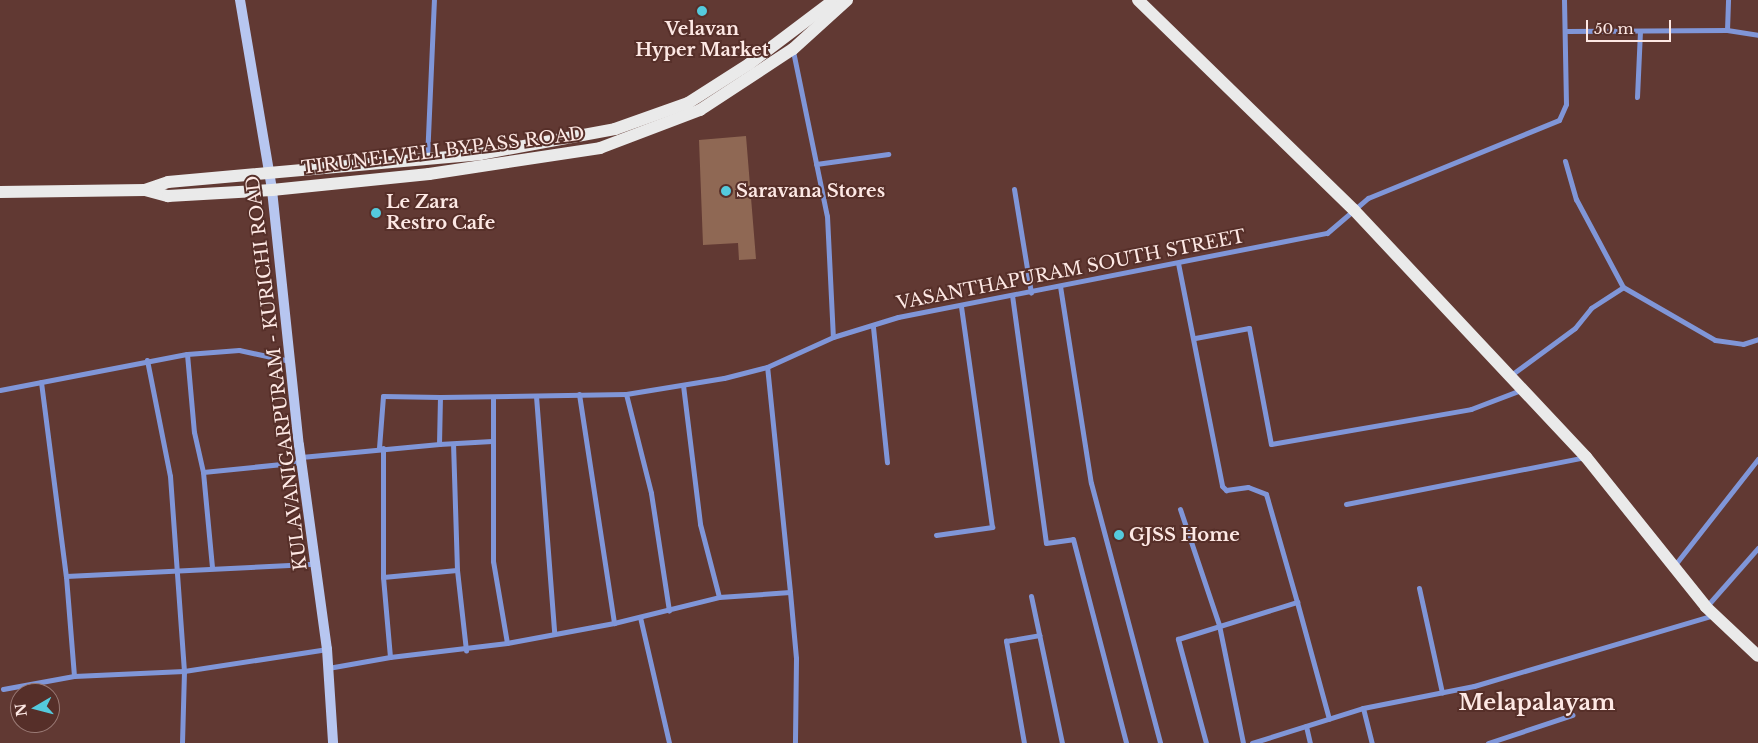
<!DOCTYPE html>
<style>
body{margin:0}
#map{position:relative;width:1758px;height:743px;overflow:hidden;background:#613933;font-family:"Libre Baskerville",serif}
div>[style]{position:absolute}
.building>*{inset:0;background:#8f6854}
.street>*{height:5px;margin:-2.5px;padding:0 2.5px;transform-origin:2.5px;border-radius:2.5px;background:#8096d8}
.secondary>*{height:10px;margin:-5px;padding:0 5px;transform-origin:5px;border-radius:5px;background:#b7c6f0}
.primary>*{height:12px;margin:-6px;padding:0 6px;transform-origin:6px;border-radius:6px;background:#eaeaea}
.dots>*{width:14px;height:14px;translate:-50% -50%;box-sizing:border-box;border:2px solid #562f29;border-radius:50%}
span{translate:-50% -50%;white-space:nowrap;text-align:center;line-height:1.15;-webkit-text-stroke:4px #562f29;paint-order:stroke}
.poi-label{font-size:18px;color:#fde8e4;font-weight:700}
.left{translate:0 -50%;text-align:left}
.street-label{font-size:18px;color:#fde8e4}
.district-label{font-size:22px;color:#fde8e4;font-weight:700}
.north{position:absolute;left:10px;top:683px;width:50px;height:50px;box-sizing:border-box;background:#562f29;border:1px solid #997974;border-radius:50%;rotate:262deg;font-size:14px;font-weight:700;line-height:20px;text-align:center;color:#fde8e4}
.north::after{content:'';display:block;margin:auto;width:18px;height:22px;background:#54cadd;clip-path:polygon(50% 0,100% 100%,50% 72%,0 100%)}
.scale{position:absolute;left:1586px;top:20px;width:85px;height:22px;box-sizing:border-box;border:2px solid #fde8e4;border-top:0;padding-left:6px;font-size:15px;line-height:18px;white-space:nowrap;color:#fde8e4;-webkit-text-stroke:4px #562f29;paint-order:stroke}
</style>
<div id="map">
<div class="building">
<div style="clip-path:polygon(746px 136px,756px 259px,739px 260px,738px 243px,703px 245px,699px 140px)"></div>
</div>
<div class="street">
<div style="left:1727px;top:30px;width:30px;rotate:-88deg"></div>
<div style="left:1567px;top:31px;width:160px;rotate:-0.4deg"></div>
<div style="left:1727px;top:30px;width:31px;rotate:9deg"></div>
<div style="left:793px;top:51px;width:168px;rotate:78.4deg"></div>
<div style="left:827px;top:216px;width:121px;rotate:87.2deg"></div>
<div style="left:1637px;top:97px;width:65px;rotate:-87.4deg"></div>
<div style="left:427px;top:159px;width:159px;rotate:-87.5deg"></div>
<div style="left:1565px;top:161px;width:40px;rotate:74deg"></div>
<div style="left:1576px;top:199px;width:100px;rotate:61.9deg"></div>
<div style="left:816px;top:164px;width:73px;rotate:-7.9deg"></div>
<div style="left:1014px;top:189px;width:105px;rotate:80.7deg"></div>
<div style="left:1178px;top:263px;width:227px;rotate:78.8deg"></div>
<div style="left:1222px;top:486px;width:6px;rotate:45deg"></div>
<div style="left:1226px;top:490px;width:22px;rotate:-8deg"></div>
<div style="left:1248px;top:487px;width:19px;rotate:21deg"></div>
<div style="left:1266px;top:494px;width:112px;rotate:74deg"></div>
<div style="left:1060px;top:286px;width:199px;rotate:81.1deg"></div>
<div style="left:1091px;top:483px;width:269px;rotate:75.1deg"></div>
<div style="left:1012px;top:295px;width:250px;rotate:82.2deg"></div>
<div style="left:1046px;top:543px;width:27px;rotate:-8deg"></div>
<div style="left:1073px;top:539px;width:211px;rotate:75.4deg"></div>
<div style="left:873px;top:327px;width:136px;rotate:84.1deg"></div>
<div style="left:1195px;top:338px;width:55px;rotate:-10.5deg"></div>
<div style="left:1249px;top:328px;width:118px;rotate:79.3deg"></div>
<div style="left:1271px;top:444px;width:203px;rotate:-9.9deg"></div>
<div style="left:1471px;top:409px;width:53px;rotate:-20.8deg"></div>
<div style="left:187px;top:354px;width:78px;rotate:84.9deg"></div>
<div style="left:194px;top:432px;width:41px;rotate:77.3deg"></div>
<div style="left:203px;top:472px;width:99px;rotate:-5.8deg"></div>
<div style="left:147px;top:360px;width:118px;rotate:78.8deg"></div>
<div style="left:170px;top:476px;width:196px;rotate:85.9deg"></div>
<div style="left:184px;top:671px;width:145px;rotate:-8.7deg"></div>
<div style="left:1511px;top:375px;width:79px;rotate:-36.3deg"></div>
<div style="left:1575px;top:328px;width:26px;rotate:-51deg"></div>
<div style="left:1591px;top:308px;width:38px;rotate:-33deg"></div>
<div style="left:1623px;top:287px;width:106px;rotate:29.9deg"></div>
<div style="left:1715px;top:340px;width:28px;rotate:8deg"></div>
<div style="left:1743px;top:344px;width:16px;rotate:-18deg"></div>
<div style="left:41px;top:382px;width:196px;rotate:82.7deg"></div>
<div style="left:66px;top:576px;width:249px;rotate:-2.8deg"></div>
<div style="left:683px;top:385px;width:140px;rotate:83deg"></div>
<div style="left:700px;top:524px;width:75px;rotate:75.4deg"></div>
<div style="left:0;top:390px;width:190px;rotate:-10.9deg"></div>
<div style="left:187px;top:354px;width:52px;rotate:-4.4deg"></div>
<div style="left:239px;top:350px;width:52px;rotate:12.2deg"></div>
<div style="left:579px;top:394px;width:232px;rotate:81.3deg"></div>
<div style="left:626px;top:394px;width:102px;rotate:75.8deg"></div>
<div style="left:651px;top:493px;width:119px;rotate:81.3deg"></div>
<div style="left:536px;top:396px;width:237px;rotate:85.6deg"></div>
<div style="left:493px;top:398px;width:163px;rotate:90deg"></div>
<div style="left:493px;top:561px;width:83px;rotate:80.3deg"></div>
<div style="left:439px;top:444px;width:53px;rotate:-3.2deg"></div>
<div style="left:379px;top:448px;width:52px;rotate:-85.6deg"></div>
<div style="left:383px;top:396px;width:57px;rotate:1deg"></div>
<div style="left:301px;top:457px;width:139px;rotate:-5.4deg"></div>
<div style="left:439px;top:444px;width:47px;rotate:-88.8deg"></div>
<div style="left:440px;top:397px;width:186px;rotate:-0.9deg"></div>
<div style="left:626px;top:394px;width:99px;rotate:-9.3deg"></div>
<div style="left:724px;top:378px;width:44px;rotate:-14.3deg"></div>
<div style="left:767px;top:367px;width:72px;rotate:-24.4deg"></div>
<div style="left:833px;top:337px;width:68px;rotate:-17.1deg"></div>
<div style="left:898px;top:317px;width:437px;rotate:-11.1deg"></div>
<div style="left:1327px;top:233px;width:54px;rotate:-40.5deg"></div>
<div style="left:1368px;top:198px;width:206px;rotate:-22.2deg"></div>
<div style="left:1559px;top:120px;width:17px;rotate:-66deg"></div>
<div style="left:1566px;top:104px;width:104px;rotate:-91.1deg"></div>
<div style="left:203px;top:472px;width:95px;rotate:84.6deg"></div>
<div style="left:1346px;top:504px;width:245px;rotate:-11.1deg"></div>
<div style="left:1180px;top:509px;width:122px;rotate:71.4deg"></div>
<div style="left:1219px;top:625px;width:120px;rotate:78.5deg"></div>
<div style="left:936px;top:535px;width:57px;rotate:-8.1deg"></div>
<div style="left:992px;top:527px;width:222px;rotate:-98deg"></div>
<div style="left:1674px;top:566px;width:136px;rotate:-51.9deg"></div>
<div style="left:457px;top:570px;width:81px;rotate:83.6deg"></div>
<div style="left:383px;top:577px;width:74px;rotate:-5.4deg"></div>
<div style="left:457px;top:570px;width:126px;rotate:-91.8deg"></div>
<div style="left:1419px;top:588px;width:107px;rotate:77.6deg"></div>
<div style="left:790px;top:592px;width:66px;rotate:84.8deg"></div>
<div style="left:796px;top:658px;width:85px;rotate:90.7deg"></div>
<div style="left:1031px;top:596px;width:150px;rotate:78.1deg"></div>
<div style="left:1706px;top:607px;width:79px;rotate:-48.6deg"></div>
<div style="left:640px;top:617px;width:129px;rotate:77deg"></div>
<div style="left:390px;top:657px;width:118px;rotate:-6.8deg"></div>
<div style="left:507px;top:643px;width:109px;rotate:-10.6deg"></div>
<div style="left:614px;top:623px;width:108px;rotate:-13.9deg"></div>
<div style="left:719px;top:597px;width:71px;rotate:-4deg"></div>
<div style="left:790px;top:592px;width:226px;rotate:-95.8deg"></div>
<div style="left:328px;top:668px;width:63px;rotate:-10.1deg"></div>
<div style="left:390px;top:657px;width:80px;rotate:-95deg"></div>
<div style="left:383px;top:577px;width:129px;rotate:-90deg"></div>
<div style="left:74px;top:676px;width:110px;rotate:-2.6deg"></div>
<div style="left:184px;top:671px;width:72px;rotate:91.6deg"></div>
<div style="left:3px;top:689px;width:72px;rotate:-10.4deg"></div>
<div style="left:74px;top:676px;width:100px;rotate:-94.6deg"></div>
<div style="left:1363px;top:708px;width:36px;rotate:76deg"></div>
<div style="left:1306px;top:726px;width:17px;rotate:77deg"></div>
<div style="left:1024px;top:743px;width:104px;rotate:-100deg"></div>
<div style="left:1006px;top:641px;width:34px;rotate:-10deg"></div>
<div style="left:1206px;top:743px;width:108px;rotate:-105.1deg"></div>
<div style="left:1178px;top:639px;width:125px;rotate:-17.3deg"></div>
<div style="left:1297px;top:602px;width:121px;rotate:74.7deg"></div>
<div style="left:1252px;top:743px;width:116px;rotate:-17.5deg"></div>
<div style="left:1363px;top:708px;width:113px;rotate:-11.2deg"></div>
<div style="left:1474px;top:686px;width:249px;rotate:-16.5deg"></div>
<div style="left:1488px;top:743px;width:89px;rotate:-18.4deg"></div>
</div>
<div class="secondary">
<div style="left:240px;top:0;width:193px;rotate:80.4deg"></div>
<div style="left:272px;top:190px;width:256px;rotate:84deg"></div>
<div style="left:299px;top:445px;width:206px;rotate:82.2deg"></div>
<div style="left:327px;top:649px;width:94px;rotate:86.3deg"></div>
</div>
<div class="primary">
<div style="left:1138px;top:0;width:301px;rotate:44.2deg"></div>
<div style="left:1354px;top:210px;width:339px;rotate:46.8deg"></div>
<div style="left:1586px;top:457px;width:192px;rotate:51.3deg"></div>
<div style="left:1706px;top:607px;width:71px;rotate:43.3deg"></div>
<div style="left:145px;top:190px;width:24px;rotate:-19deg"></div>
<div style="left:168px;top:182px;width:313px;rotate:-5.1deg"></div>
<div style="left:480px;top:154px;width:137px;rotate:-10.5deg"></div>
<div style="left:615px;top:129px;width:77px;rotate:-19.6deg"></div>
<div style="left:688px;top:103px;width:72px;rotate:-32.6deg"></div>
<div style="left:749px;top:64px;width:106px;rotate:-37deg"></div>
<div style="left:0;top:192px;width:145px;rotate:-0.8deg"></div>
<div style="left:145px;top:190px;width:24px;rotate:15deg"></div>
<div style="left:168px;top:196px;width:104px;rotate:-3.3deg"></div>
<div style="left:272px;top:190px;width:158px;rotate:-5.8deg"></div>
<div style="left:429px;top:174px;width:173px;rotate:-8.6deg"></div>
<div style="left:600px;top:148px;width:107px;rotate:-20.8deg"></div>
<div style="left:700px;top:110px;width:111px;rotate:-33.3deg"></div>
<div style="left:793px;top:49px;width:73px;rotate:-42.2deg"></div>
</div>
<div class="dots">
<div style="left:702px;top:11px;background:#54cadd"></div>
<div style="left:726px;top:191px;background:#54cadd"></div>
<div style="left:376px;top:213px;background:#54cadd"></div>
<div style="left:1119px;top:535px;background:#54cadd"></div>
</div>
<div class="poi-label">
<span style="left:702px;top:40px">Velavan<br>Hyper Market</span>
<span class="left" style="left:736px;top:191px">Saravana Stores</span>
<span class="left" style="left:386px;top:213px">Le Zara<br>Restro Cafe</span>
<span class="left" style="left:1129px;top:535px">GJSS Home</span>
</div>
<div class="street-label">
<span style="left:443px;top:151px;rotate:-7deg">TIRUNELVELI BYPASS ROAD</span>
<span style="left:1071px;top:270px;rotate:-11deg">VASANTHAPURAM SOUTH STREET</span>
<span style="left:277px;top:373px;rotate:-97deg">KULAVANIGARPURAM - KURICHI ROAD</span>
</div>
<div class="district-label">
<span style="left:1537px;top:703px">Melapalayam</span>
</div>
<div class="north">N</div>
<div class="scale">50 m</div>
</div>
